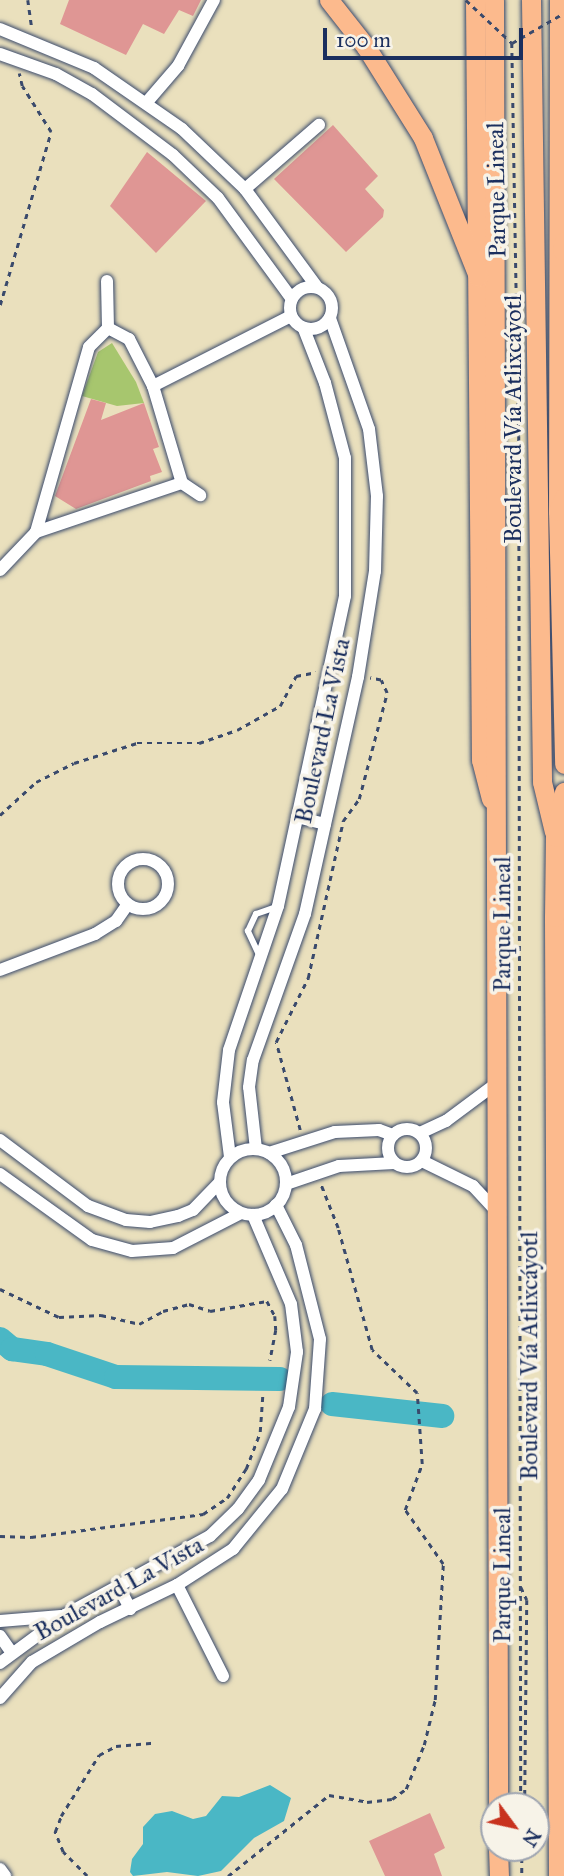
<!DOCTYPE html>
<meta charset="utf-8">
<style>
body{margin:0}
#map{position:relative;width:564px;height:1876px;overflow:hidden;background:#eae0bd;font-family:"IM FELL Great Primer",serif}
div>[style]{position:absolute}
.green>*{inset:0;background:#a7c66e}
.water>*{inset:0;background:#4ab7c5}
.river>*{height:24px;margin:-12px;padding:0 12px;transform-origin:12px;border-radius:12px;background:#4ab7c5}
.building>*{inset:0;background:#df9694}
.path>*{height:2.5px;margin-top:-1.25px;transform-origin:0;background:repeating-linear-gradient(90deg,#3a4a6c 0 5px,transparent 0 10px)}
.roads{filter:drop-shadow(0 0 2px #3a4a6c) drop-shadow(0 0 2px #3a4a6c)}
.service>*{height:6px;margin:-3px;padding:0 3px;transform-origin:3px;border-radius:3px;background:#fff}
.minor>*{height:12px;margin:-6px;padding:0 6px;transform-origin:6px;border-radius:6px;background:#fff}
.minor>.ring{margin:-6px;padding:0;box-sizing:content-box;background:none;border:12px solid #fff;border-radius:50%}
.primary>*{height:19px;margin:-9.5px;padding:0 9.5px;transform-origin:9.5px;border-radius:9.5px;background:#fcba8d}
.trunk>*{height:19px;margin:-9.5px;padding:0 9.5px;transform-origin:9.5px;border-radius:9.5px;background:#fcba8d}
.path-bridge>*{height:2.5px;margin-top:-1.25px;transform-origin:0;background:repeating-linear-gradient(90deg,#3a4a6c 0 5px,transparent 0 10px)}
span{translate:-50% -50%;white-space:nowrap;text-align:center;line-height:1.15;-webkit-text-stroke:7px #f7f3e8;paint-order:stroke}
.street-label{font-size:24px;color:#1b2f5e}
.north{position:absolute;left:480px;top:1792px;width:70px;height:70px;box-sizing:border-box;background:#f7f3e8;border:2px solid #9fa5b1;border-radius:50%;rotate:123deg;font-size:19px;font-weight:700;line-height:28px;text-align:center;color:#1b2f5e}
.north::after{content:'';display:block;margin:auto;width:24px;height:32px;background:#c8321e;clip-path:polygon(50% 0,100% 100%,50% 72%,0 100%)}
.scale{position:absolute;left:323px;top:28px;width:200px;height:32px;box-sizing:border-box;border:4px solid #1b2f5e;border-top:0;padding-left:9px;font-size:21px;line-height:24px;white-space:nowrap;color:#1b2f5e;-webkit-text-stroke:5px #f7f3e8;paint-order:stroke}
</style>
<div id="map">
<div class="green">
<div style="clip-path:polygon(112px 343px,136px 382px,144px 403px,117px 406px,82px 396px,98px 352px)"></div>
</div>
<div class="water">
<div style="clip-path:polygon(270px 1785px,291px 1798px,284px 1821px,254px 1838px,221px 1871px,198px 1876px,167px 1872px,133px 1876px,130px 1872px,132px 1859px,143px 1844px,143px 1827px,155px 1814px,172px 1811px,193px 1819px,206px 1816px,222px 1796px,239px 1797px)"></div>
</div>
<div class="river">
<div style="left:0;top:1339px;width:16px;rotate:40deg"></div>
<div style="left:12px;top:1349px;width:35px;rotate:8deg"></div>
<div style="left:47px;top:1354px;width:73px;rotate:18.4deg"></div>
<div style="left:116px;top:1377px;width:164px;rotate:0.7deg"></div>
<div style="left:332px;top:1404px;width:111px;rotate:6.2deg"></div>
</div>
<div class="building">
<div style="clip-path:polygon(69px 0,201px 0,193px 16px,179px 10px,164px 34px,143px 24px,126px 55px,60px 24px)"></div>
<div style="clip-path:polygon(333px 125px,378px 176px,365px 189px,384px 210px,383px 217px,346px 252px,274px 179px)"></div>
<div style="clip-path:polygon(147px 152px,206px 201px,156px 253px,110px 206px)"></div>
<div style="clip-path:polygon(91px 399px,106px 403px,101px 420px,144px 403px,159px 447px,153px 449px,162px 472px,150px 476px,151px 481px,76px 509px,55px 496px)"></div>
<div style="clip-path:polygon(430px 1813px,445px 1848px,434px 1854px,442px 1876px,385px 1876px,369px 1841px)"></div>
</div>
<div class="path">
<div style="left:28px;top:0;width:29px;rotate:82deg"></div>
<div style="left:512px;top:43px;width:393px;rotate:89deg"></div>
<div style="left:519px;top:436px;width:1370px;rotate:89.92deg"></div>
<div style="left:0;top:305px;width:180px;rotate:-73.6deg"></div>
<div style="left:51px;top:132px;width:54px;rotate:-122.2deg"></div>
<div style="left:22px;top:86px;width:13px;rotate:-103deg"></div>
<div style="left:0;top:815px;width:49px;rotate:-42.5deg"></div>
<div style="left:36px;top:782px;width:42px;rotate:-26.6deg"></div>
<div style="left:74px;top:763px;width:66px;rotate:-17.6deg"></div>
<div style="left:137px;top:743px;width:62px"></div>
<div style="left:199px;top:743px;width:40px;rotate:-18.9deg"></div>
<div style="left:237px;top:730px;width:49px;rotate:-29.2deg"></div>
<div style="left:280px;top:706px;width:34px;rotate:-62deg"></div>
<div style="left:296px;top:676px;width:20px;rotate:-11deg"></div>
<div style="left:300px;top:1130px;width:91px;rotate:-105.3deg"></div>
<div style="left:276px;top:1042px;width:72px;rotate:-63.4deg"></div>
<div style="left:308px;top:978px;width:161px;rotate:-77.4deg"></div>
<div style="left:343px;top:821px;width:27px;rotate:-54deg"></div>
<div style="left:359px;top:799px;width:110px;rotate:-75.2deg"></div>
<div style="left:387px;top:693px;width:14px;rotate:-115deg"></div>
<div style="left:381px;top:680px;width:11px;rotate:-170deg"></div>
<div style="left:0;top:1289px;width:65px;rotate:25.4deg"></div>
<div style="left:59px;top:1317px;width:42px;rotate:-2.7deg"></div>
<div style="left:101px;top:1315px;width:39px;rotate:13deg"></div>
<div style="left:139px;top:1324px;width:27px;rotate:-28deg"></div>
<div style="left:163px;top:1311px;width:27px;rotate:-15deg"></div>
<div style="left:189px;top:1304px;width:22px;rotate:18deg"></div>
<div style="left:210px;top:1311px;width:58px;rotate:-10deg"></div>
<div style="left:267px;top:1301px;width:17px;rotate:62deg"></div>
<div style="left:275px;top:1316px;width:14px;rotate:86deg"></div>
<div style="left:276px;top:1330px;width:31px;rotate:101deg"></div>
<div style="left:0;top:1536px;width:31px;rotate:2deg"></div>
<div style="left:31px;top:1537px;width:174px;rotate:-7.6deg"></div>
<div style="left:203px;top:1514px;width:29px;rotate:-34deg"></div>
<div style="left:227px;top:1498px;width:35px;rotate:-57deg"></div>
<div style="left:246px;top:1469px;width:40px;rotate:-69deg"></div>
<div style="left:260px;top:1432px;width:39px;rotate:-86deg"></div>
<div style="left:521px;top:1587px;width:14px;rotate:65deg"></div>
<div style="left:527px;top:1600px;width:206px;rotate:90.6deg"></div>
<div style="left:522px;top:1848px;width:28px;rotate:90deg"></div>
<div style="left:87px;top:1876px;width:34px;rotate:-135deg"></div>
<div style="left:63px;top:1852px;width:22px;rotate:-112deg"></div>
<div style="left:55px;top:1832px;width:17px;rotate:-69deg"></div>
<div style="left:61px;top:1816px;width:72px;rotate:-58.1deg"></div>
<div style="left:99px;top:1755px;width:19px;rotate:-28deg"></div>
<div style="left:116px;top:1746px;width:37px;rotate:-5deg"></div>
<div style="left:228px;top:1876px;width:129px;rotate:-38.7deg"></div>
<div style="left:329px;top:1795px;width:39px;rotate:10deg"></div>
<div style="left:367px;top:1802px;width:25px;rotate:-7deg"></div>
<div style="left:392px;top:1799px;width:17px;rotate:-36deg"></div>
<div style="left:406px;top:1789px;width:48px;rotate:-67.8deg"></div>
<div style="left:424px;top:1745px;width:46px;rotate:-76.3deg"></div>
<div style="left:435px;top:1700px;width:136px;rotate:-86.6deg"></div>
<div style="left:443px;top:1564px;width:66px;rotate:-125.1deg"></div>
<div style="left:405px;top:1510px;width:49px;rotate:-69.7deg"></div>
<div style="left:422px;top:1464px;width:71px;rotate:-94deg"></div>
<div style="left:417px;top:1393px;width:62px;rotate:-136.3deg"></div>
<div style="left:372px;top:1350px;width:127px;rotate:-105.6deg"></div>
<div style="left:338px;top:1228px;width:46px;rotate:-111.6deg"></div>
</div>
<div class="roads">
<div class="service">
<div style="left:260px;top:957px;width:29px;rotate:-115deg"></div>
<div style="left:248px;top:931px;width:19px;rotate:-65deg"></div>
<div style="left:256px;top:914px;width:21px;rotate:-19deg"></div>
</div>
<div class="minor">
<div style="left:0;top:29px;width:102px;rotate:22.5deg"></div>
<div style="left:94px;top:68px;width:107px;rotate:34.7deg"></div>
<div style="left:182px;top:129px;width:87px;rotate:43.6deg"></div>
<div style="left:245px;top:189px;width:122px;rotate:53.7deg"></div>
<div style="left:0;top:54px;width:59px;rotate:19.7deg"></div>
<div style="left:56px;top:74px;width:41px;rotate:29.1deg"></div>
<div style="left:92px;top:94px;width:101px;rotate:37deg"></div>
<div style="left:173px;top:155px;width:62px;rotate:43.7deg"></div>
<div style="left:218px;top:198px;width:125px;rotate:53.8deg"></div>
<div style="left:147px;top:102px;width:48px;rotate:-49.3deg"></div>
<div style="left:178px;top:66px;width:75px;rotate:-61.4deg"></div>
<div style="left:245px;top:189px;width:98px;rotate:-40.9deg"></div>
<div style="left:107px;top:281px;width:47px;rotate:88.8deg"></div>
<div class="ring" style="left:290px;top:287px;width:30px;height:30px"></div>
<div style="left:153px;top:386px;width:155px;rotate:-26.9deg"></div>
<div style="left:36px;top:532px;width:192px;rotate:-74deg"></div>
<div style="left:89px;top:347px;width:27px;rotate:-45deg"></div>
<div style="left:108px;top:328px;width:24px;rotate:28deg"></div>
<div style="left:129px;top:339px;width:53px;rotate:62.9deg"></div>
<div style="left:153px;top:386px;width:101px;rotate:73.4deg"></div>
<div style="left:182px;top:483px;width:22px;rotate:34deg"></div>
<div style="left:0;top:570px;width:52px;rotate:-46.5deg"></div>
<div style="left:36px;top:532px;width:154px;rotate:-18.6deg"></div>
<div style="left:297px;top:817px;width:29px;rotate:14deg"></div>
<div class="ring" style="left:118px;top:859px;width:38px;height:38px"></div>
<div style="left:0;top:970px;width:102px;rotate:-20.8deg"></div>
<div style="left:95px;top:934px;width:25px;rotate:-32deg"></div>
<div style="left:116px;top:921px;width:19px;rotate:-55deg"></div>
<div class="ring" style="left:388px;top:1129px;width:26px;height:26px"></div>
<div style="left:420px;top:1133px;width:29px;rotate:-25deg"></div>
<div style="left:446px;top:1121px;width:64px;rotate:-36.7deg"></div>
<div style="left:0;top:1140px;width:110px;rotate:36.9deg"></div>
<div style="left:88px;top:1206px;width:40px;rotate:20.2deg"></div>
<div style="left:126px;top:1220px;width:24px;rotate:5deg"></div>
<div style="left:150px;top:1222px;width:29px;rotate:-12deg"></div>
<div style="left:178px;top:1216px;width:16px;rotate:-22deg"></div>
<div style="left:193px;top:1210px;width:39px;rotate:-46deg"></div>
<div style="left:256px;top:1149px;width:62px;rotate:-96.4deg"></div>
<div style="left:249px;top:1087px;width:27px;rotate:-82deg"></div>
<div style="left:253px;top:1060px;width:155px;rotate:-70.4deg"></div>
<div style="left:305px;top:914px;width:243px;rotate:-77.4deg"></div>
<div style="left:358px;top:677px;width:107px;rotate:-80.9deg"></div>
<div style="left:375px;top:571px;width:75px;rotate:-88.5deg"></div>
<div style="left:377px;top:496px;width:67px;rotate:-96.8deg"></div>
<div style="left:369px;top:429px;width:118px;rotate:-109.4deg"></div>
<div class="ring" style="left:220px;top:1149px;width:54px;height:54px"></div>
<div style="left:269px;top:1153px;width:69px;rotate:-17.7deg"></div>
<div style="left:335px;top:1132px;width:44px;rotate:-2.6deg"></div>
<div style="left:379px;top:1130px;width:15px;rotate:20deg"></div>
<div style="left:230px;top:1157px;width:55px;rotate:-97.3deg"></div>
<div style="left:223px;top:1102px;width:52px;rotate:-83.4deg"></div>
<div style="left:229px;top:1050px;width:152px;rotate:-71.2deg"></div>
<div style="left:278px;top:906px;width:317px;rotate:-77.8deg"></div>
<div style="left:345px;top:596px;width:138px;rotate:-90deg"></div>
<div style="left:345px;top:458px;width:78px;rotate:-104.9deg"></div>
<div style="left:325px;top:383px;width:58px;rotate:-111.3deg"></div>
<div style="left:422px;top:1161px;width:57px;rotate:26.1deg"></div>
<div style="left:473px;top:1186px;width:35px;rotate:47deg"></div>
<div style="left:0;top:1174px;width:113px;rotate:35.7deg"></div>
<div style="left:92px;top:1240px;width:41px;rotate:15.4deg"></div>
<div style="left:132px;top:1251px;width:41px;rotate:-4.2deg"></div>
<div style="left:173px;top:1248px;width:76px;rotate:-27.2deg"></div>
<div style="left:286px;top:1184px;width:56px;rotate:-18.8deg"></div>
<div style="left:339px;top:1166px;width:55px;rotate:-3.1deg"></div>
<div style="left:118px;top:1585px;width:27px;rotate:63deg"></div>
<div style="left:177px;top:1585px;width:102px;rotate:63.2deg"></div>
<div style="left:0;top:1621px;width:61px;rotate:-4.7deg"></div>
<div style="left:0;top:1636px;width:19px;rotate:55deg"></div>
<div style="left:0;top:1663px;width:81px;rotate:-36.4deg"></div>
<div style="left:65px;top:1615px;width:165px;rotate:-28.6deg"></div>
<div style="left:210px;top:1536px;width:39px;rotate:-44deg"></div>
<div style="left:238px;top:1509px;width:36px;rotate:-54deg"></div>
<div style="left:259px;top:1480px;width:79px;rotate:-67.7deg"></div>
<div style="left:289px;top:1407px;width:56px;rotate:-81.7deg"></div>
<div style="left:297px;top:1352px;width:48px;rotate:-97.1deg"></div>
<div style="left:291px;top:1304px;width:97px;rotate:-113.1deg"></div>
<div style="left:0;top:1698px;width:48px;rotate:-48.4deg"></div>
<div style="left:32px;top:1662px;width:79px;rotate:-30.5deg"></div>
<div style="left:100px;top:1622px;width:85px;rotate:-25.7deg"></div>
<div style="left:177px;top:1585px;width:67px;rotate:-32.7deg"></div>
<div style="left:233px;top:1549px;width:77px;rotate:-50.8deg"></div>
<div style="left:282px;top:1489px;width:87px;rotate:-67.6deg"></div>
<div style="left:315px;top:1409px;width:70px;rotate:-85.9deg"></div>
<div style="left:320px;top:1339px;width:97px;rotate:-104.3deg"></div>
<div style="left:296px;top:1245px;width:45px;rotate:-116.6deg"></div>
<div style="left:0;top:1869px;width:9px;rotate:54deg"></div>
</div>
<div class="primary">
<div style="left:475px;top:0;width:760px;rotate:89.55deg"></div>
<div style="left:481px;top:760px;width:40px;rotate:75.6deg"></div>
<div style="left:494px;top:0;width:1806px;rotate:89.87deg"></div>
<div style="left:531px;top:0;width:782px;rotate:89.19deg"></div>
<div style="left:542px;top:782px;width:51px;rotate:76.5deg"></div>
<div style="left:559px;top:0;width:511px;rotate:90.11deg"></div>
<div style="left:558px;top:511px;width:253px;rotate:88.6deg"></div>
<div style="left:498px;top:1848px;width:28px;rotate:88deg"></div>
<div style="left:558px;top:1876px;width:959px;rotate:-90.24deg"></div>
<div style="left:554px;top:917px;width:80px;rotate:-89.3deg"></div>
<div style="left:555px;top:837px;width:46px;rotate:-78.7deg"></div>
</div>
<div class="trunk">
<div style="left:329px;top:0;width:60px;rotate:51.8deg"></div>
<div style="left:366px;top:47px;width:107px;rotate:57.9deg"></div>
<div style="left:423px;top:138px;width:149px;rotate:68.3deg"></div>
<div style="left:562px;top:250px;width:9px;rotate:-77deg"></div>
<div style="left:558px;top:511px;width:15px;rotate:-67deg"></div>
</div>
</div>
<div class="path-bridge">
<div style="left:466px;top:0;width:63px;rotate:43.1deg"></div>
<div style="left:512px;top:43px;width:60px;rotate:-30deg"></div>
</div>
<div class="street-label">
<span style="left:497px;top:190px;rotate:-91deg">Parque Lineal</span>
<span style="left:514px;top:419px;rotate:-90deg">Boulevard Vía Atlixcáyotl</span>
<span style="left:323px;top:731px;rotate:-78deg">Boulevard La Vista</span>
<span style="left:503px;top:924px;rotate:-90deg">Parque Lineal</span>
<span style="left:530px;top:1356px;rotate:-90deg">Boulevard Vía Atlixcáyotl</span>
<span style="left:503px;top:1575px;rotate:-90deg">Parque Lineal</span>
<span style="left:119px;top:1589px;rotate:-29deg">Boulevard La Vista</span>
</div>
<div class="north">N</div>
<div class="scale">100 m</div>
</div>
